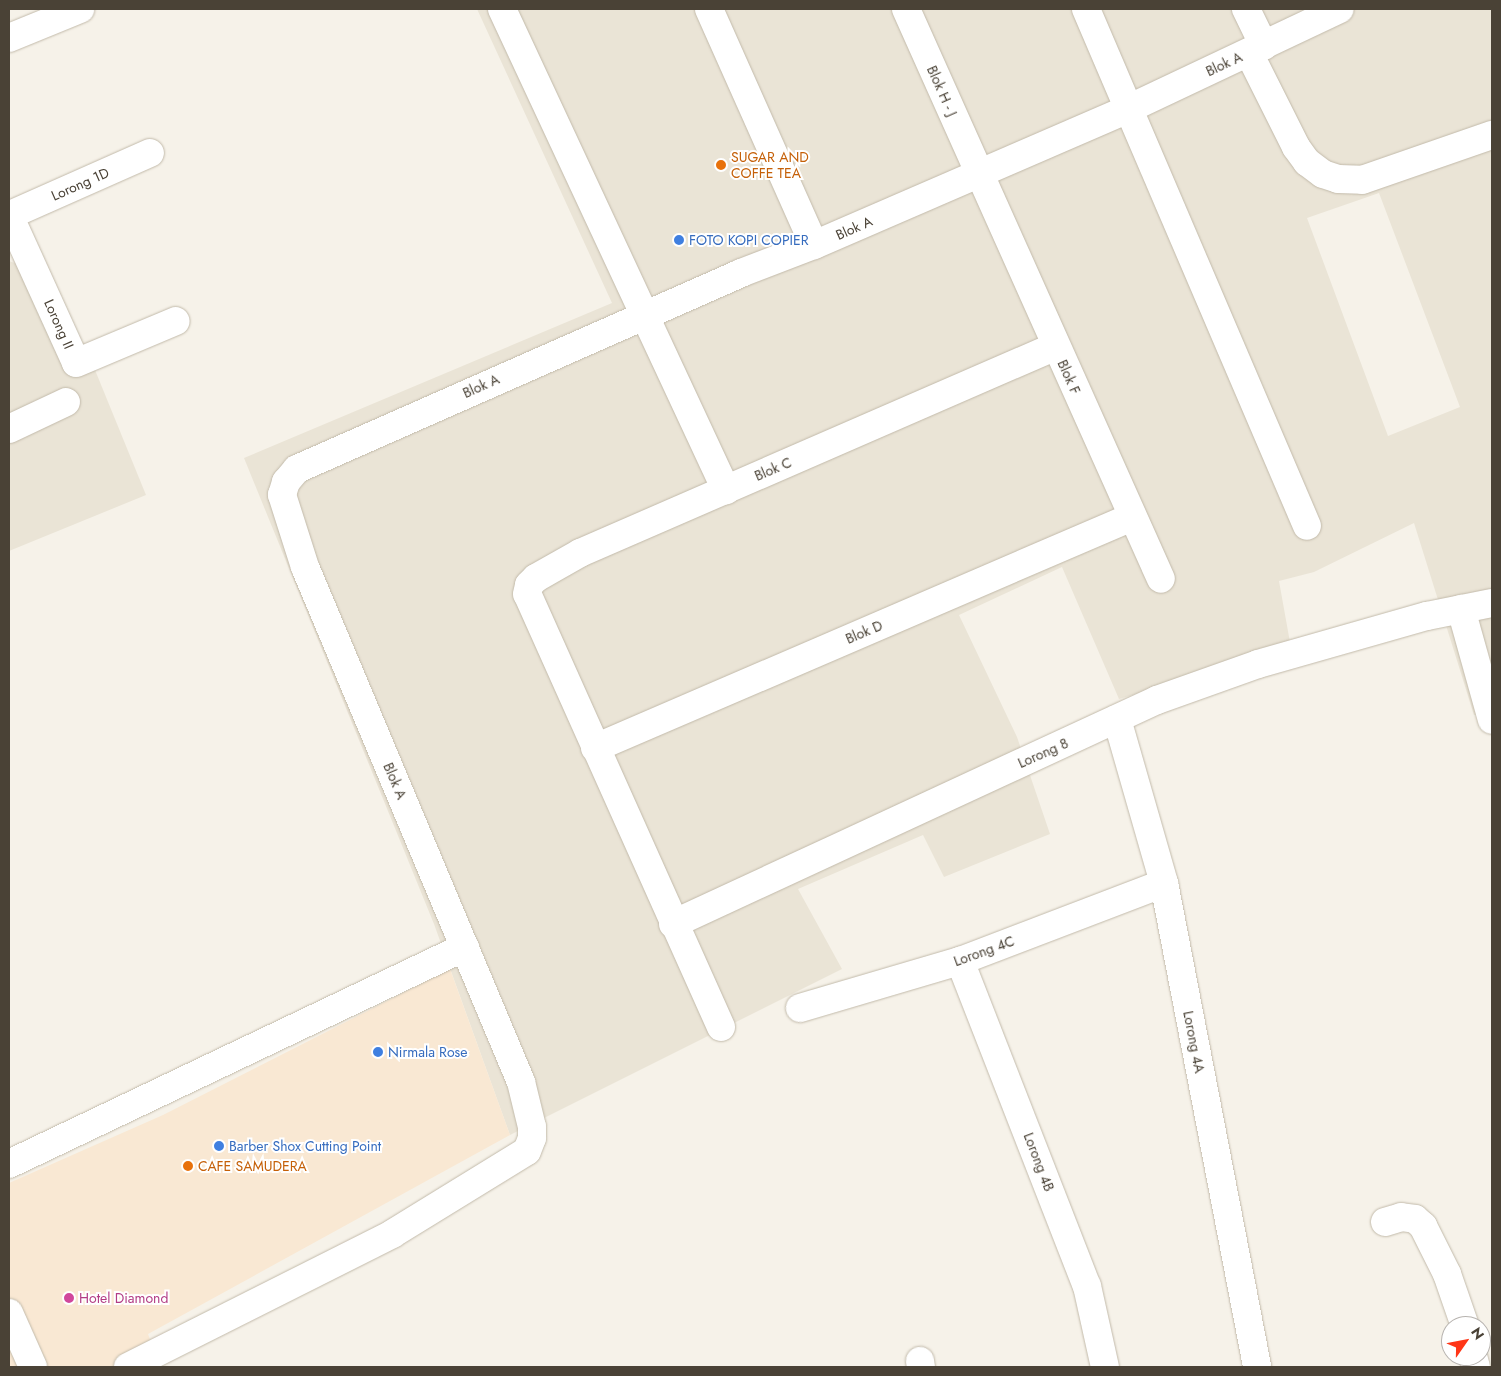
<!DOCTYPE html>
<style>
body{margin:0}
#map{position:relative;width:1501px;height:1376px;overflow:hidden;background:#f6f2e9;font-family:Jost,sans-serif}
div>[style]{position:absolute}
.residential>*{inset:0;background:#eae4d6}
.commercial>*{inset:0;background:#f9e8d3}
.roads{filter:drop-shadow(0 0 1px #c2baaa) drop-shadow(0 0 1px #c2baaa)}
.minor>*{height:28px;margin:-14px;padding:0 14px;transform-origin:14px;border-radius:14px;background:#fff}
.dots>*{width:14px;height:14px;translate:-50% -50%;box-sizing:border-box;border:2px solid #fff;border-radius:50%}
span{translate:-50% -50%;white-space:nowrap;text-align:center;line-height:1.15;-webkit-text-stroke:4px #fff;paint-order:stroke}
.street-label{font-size:14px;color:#4a4236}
.food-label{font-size:14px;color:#c56008}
.left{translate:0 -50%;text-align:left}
.shop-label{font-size:14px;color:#366cbe}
.hotel-label{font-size:14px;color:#b23c85}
.frame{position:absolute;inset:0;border:10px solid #4a4236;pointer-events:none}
.north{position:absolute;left:1441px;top:1316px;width:50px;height:50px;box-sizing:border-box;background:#fff;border:1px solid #b7b3af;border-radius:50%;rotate:57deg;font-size:14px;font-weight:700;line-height:20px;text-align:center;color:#4a4236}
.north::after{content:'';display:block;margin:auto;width:18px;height:22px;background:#ff3617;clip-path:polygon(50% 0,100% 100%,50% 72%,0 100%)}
</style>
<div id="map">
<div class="residential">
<div style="clip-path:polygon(evenodd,477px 9px,1492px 9px,1492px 711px,1474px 715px,1414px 523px,1314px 572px,1279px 581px,1291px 648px,1119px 699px,1062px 567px,959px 615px,1017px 737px,1050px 834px,944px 877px,923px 835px,798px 889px,842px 969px,510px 1135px,434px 924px,244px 458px,612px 303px,477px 9px,1379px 193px,1460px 407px,1388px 436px,1307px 218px,1379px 193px)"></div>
<div style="clip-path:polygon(9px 261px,17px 264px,95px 370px,146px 495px,9px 551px)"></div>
</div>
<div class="commercial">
<div style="clip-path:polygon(450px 969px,510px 1135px,148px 1334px,160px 1367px,9px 1367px,9px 1183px,163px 1115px)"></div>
</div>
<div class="roads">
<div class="minor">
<div style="left:502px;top:9px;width:531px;rotate:65.03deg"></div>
<div style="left:709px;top:9px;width:258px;rotate:66deg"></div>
<div style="left:906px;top:9px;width:624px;rotate:65.9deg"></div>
<div style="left:1086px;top:9px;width:562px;rotate:66.85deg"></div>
<div style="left:1246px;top:9px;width:41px;rotate:64.1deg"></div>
<div style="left:9px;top:38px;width:77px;rotate:-22.2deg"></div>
<div style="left:1249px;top:53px;width:105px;rotate:63.4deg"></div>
<div style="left:1296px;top:147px;width:19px;rotate:54deg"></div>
<div style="left:1307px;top:162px;width:20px;rotate:37deg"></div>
<div style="left:1323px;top:174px;width:16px;rotate:18deg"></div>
<div style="left:1338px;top:179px;width:24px;rotate:2deg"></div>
<div style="left:1362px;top:180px;width:138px;rotate:-19.1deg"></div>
<div style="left:9px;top:215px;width:162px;rotate:65.6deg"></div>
<div style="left:76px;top:363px;width:108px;rotate:-22.8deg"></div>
<div style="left:10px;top:215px;width:153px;rotate:-23.9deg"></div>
<div style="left:9px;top:429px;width:63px;rotate:-25.3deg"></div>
<div style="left:1461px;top:609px;width:115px;rotate:74.4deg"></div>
<div style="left:1117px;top:719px;width:171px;rotate:74deg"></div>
<div style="left:1164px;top:883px;width:493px;rotate:79.1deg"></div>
<div style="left:595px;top:748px;width:585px;rotate:-23.28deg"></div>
<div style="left:673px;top:924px;width:533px;rotate:-24.84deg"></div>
<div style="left:1157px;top:700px;width:107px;rotate:-19.6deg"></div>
<div style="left:1258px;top:664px;width:176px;rotate:-15.9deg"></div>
<div style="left:1427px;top:616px;width:66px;rotate:-11.3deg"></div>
<div style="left:960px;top:961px;width:349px;rotate:68.7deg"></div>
<div style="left:1087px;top:1286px;width:83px;rotate:77.5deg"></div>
<div style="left:800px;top:1008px;width:167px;rotate:-16.4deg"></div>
<div style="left:960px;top:961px;width:218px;rotate:-20.9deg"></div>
<div style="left:721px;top:1027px;width:474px;rotate:-114.1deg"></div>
<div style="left:527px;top:594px;width:9px;rotate:-77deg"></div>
<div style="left:529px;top:585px;width:10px;rotate:-45deg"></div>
<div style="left:536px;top:578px;width:51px;rotate:-29.6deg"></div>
<div style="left:580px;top:553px;width:519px;rotate:-23.5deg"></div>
<div style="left:9px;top:1164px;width:505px;rotate:-25.45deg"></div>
<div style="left:1385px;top:1222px;width:17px;rotate:-17deg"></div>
<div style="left:1401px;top:1217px;width:14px;rotate:8deg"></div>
<div style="left:1415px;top:1219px;width:11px;rotate:41deg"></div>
<div style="left:1423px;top:1226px;width:54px;rotate:63.4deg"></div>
<div style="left:1447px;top:1274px;width:55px;rotate:70.9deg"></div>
<div style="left:9px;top:1313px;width:59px;rotate:66deg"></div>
<div style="left:1473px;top:1356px;width:11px;rotate:75deg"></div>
<div style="left:920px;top:1361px;width:6px;rotate:81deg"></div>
<div style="left:128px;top:1367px;width:296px;rotate:-26.7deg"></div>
<div style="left:392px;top:1234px;width:158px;rotate:-31.6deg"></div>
<div style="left:527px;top:1151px;width:14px;rotate:-69deg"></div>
<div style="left:532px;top:1138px;width:11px;rotate:-90deg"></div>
<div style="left:532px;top:1127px;width:46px;rotate:-103.7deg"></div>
<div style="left:521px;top:1082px;width:558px;rotate:-112.75deg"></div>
<div style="left:305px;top:567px;width:76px;rotate:-107.7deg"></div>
<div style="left:282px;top:495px;width:14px;rotate:-73deg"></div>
<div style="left:286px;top:482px;width:17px;rotate:-50deg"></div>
<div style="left:297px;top:469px;width:485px;rotate:-23.8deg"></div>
<div style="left:741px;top:273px;width:78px;rotate:-21deg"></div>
<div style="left:814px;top:245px;width:342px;rotate:-23.4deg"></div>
<div style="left:1128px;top:109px;width:234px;rotate:-25.3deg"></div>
</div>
</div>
<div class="dots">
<div style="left:721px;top:165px;background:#e8710a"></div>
<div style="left:679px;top:240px;background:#3f7fe0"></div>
<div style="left:378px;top:1052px;background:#3f7fe0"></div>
<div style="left:219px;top:1146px;background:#3f7fe0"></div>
<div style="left:188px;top:1166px;background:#e8710a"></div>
<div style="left:69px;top:1298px;background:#d1479c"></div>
</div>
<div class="street-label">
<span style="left:1224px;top:64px;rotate:-25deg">Blok A</span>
<span style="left:942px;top:91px;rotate:66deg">Blok H - J</span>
<span style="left:80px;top:184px;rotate:-24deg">Lorong 1D</span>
<span style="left:854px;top:228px;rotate:-24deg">Blok A</span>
<span style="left:59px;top:324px;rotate:66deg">Lorong II</span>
<span style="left:1069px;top:377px;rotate:66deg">Blok F</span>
<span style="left:481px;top:386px;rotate:-24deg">Blok A</span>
<span style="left:773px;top:469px;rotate:-23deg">Blok C</span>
<span style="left:864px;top:632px;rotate:-23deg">Blok D</span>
<span style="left:1043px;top:753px;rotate:-24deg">Lorong 8</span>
<span style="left:395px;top:781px;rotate:67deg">Blok A</span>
<span style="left:984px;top:951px;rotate:-20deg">Lorong 4C</span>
<span style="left:1194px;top:1042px;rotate:79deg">Lorong 4A</span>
<span style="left:1039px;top:1162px;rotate:69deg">Lorong 4B</span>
</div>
<div class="food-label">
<span class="left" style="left:731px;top:165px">SUGAR AND<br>COFFE TEA</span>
<span class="left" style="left:198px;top:1166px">CAFE SAMUDERA</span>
</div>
<div class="shop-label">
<span class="left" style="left:689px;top:240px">FOTO KOPI COPIER</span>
<span class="left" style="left:388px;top:1052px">Nirmala Rose</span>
<span class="left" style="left:229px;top:1146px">Barber Shox Cutting Point</span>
</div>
<div class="hotel-label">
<span class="left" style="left:79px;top:1298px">Hotel Diamond</span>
</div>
<div class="frame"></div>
<div class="north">N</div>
</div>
